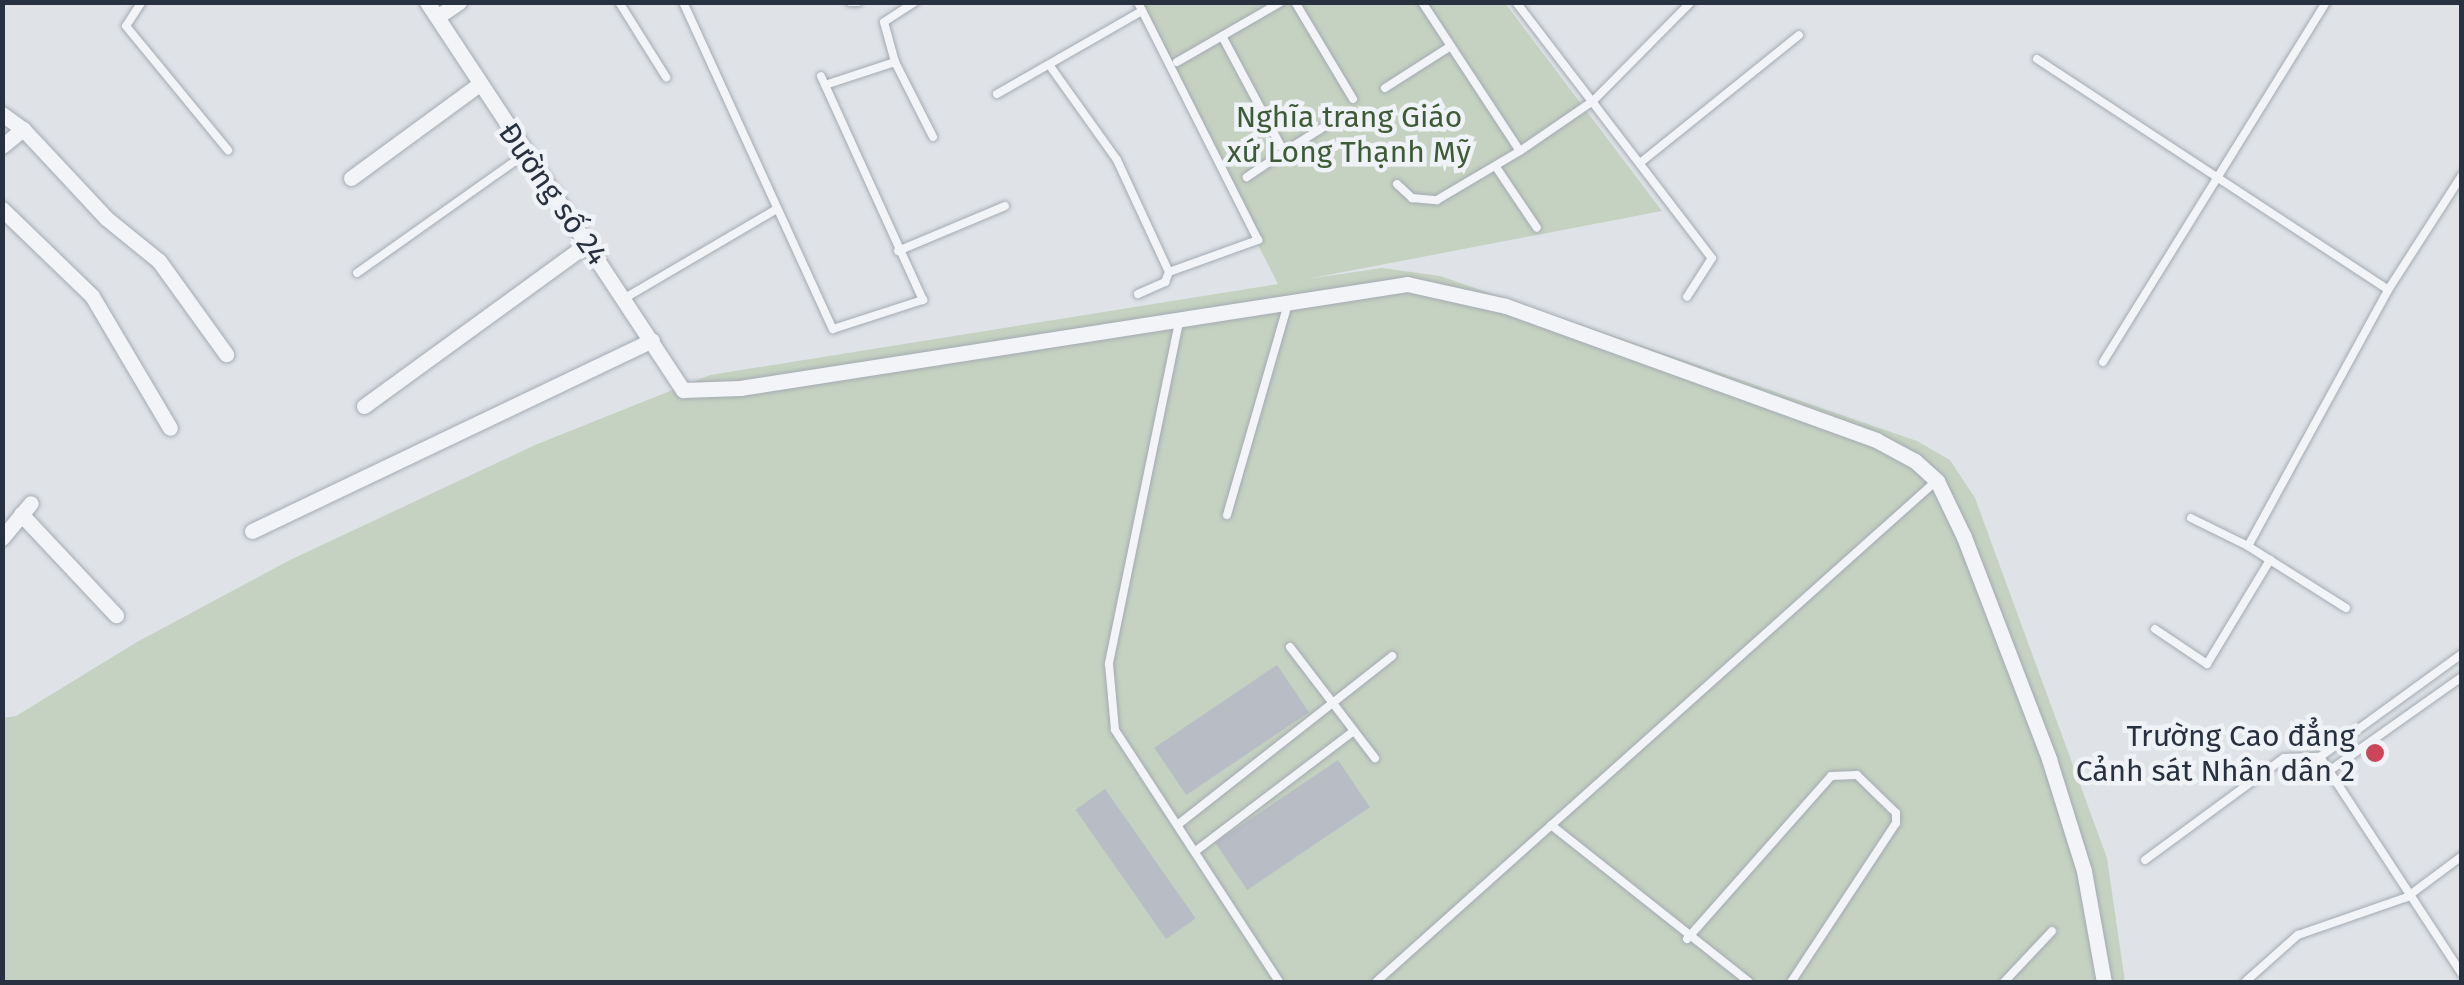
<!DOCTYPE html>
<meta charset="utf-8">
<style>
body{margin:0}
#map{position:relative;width:2464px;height:985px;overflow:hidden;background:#dfe3e8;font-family:"Fira Sans",sans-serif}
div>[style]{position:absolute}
.green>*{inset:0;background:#c5d2c1}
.building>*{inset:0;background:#b7bcc5;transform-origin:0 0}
.roads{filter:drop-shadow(0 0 2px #a4aab2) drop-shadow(0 0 2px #a4aab2)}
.service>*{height:8px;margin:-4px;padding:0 4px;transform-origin:4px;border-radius:4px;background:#f2f4f7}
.minor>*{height:15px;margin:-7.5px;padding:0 7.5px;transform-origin:7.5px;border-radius:7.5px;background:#f2f4f7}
.dots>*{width:28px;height:28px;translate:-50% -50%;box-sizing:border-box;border:5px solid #eff2f6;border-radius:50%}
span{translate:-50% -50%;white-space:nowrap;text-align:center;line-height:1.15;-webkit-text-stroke:9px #eff2f6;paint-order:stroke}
.park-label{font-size:30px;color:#3d5b36}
.street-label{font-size:30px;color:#28313f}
.poi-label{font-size:30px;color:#28313f}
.right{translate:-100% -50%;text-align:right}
.frame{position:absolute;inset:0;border:5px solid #28313f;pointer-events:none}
</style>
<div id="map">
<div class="green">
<div style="clip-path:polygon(1134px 3px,1505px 3px,1662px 211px,1307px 279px,1382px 268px,1440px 276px,1917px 441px,1950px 460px,1975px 498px,2107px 858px,2125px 982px,3px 982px,2px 718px,16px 716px,137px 642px,290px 560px,535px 445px,710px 375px,1278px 284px)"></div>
</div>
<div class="building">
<div style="left:1277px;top:665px;width:57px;height:148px;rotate:56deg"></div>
<div style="left:1338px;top:760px;width:57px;height:148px;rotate:56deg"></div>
<div style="left:1105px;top:789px;width:158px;height:36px;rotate:55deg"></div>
</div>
<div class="roads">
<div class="service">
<div style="left:619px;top:2px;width:89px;rotate:57.9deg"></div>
<div style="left:683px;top:2px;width:360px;rotate:65.4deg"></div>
<div style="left:833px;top:329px;width:95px;rotate:-17.9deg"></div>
<div style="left:923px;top:300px;width:246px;rotate:-114.5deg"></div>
<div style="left:850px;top:2px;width:8px"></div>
<div style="left:1295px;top:2px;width:113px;rotate:59.1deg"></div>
<div style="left:1422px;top:2px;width:178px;rotate:56.7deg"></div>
<div style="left:1520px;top:151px;width:88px;rotate:-34.4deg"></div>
<div style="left:1593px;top:101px;width:139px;rotate:-45.3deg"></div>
<div style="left:1516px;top:2px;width:322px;rotate:52.6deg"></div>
<div style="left:1712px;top:258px;width:46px;rotate:122.7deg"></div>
<div style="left:141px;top:3px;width:27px;rotate:123deg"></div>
<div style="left:126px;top:26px;width:161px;rotate:50.6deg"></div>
<div style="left:1222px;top:36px;width:132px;rotate:61.9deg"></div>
<div style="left:1284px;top:152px;width:45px;rotate:146deg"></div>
<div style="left:2037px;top:59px;width:420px;rotate:33.3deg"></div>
<div style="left:895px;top:62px;width:84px;rotate:63.1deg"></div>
<div style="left:1177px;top:62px;width:120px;rotate:-30deg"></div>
<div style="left:1050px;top:66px;width:115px;rotate:54.5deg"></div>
<div style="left:1117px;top:160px;width:123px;rotate:65.1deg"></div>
<div style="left:825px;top:85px;width:74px;rotate:-18.2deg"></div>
<div style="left:895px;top:62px;width:41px;rotate:-105.4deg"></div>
<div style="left:884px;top:22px;width:37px;rotate:-33deg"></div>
<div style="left:1385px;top:88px;width:76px;rotate:-32.6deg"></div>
<div style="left:997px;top:94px;width:165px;rotate:-29.8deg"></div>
<div style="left:1284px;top:152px;width:54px;rotate:-32.2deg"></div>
<div style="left:1640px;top:163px;width:204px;rotate:-38.8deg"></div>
<div style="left:1496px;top:167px;width:73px;rotate:56.1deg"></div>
<div style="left:1397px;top:184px;width:21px;rotate:43deg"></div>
<div style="left:1412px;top:198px;width:25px;rotate:5deg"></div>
<div style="left:1437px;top:200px;width:96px;rotate:-30.6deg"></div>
<div style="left:898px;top:251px;width:116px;rotate:-22.8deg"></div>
<div style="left:357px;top:273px;width:206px;rotate:-35.3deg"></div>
<div style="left:1138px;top:294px;width:30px;rotate:-24deg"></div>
<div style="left:1165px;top:282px;width:11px;rotate:-68deg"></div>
<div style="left:1169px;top:272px;width:95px;rotate:-19.8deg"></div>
<div style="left:1258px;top:240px;width:267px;rotate:-116.8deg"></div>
<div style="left:625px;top:298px;width:176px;rotate:-30.4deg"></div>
<div style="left:1179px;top:322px;width:349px;rotate:101.6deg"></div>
<div style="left:1109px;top:664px;width:66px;rotate:84.8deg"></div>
<div style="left:1115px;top:730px;width:301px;rotate:56.9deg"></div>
<div style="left:2103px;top:362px;width:423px;rotate:-58.2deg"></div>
<div style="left:1227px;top:515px;width:221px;rotate:-73.9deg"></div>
<div style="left:2191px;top:518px;width:64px;rotate:26.2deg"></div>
<div style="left:2346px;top:608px;width:116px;rotate:-147.7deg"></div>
<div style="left:2248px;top:546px;width:292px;rotate:-61.3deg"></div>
<div style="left:2388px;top:290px;width:137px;rotate:-57.2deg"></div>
<div style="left:2155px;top:629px;width:63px;rotate:33.9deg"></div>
<div style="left:2207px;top:664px;width:122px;rotate:-58.8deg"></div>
<div style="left:1290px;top:647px;width:140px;rotate:52.6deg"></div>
<div style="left:2320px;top:757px;width:259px;rotate:56.8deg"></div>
<div style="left:2329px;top:771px;width:163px;rotate:-35.3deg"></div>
<div style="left:1180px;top:823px;width:270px;rotate:-38.2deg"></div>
<div style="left:1551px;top:825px;width:253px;rotate:38.4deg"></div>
<div style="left:1197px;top:850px;width:197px;rotate:-37.2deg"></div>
<div style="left:2145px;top:860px;width:172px;rotate:-36.3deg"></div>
<div style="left:2284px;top:758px;width:36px;rotate:-2deg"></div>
<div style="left:2320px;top:757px;width:175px;rotate:-36deg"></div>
<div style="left:1687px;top:939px;width:217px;rotate:-48.5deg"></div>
<div style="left:1831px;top:776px;width:26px;rotate:-2deg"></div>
<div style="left:1857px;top:775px;width:54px;rotate:44.3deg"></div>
<div style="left:1896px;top:813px;width:10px;rotate:90deg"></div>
<div style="left:1896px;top:823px;width:191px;rotate:123.4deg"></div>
<div style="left:1376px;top:982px;width:750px;rotate:-41.81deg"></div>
<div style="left:2004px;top:982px;width:70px;rotate:-46.7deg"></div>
<div style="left:2245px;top:982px;width:71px;rotate:-41.6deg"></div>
<div style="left:2298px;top:935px;width:115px;rotate:-19.2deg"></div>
<div style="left:2407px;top:897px;width:69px;rotate:-36.7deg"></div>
</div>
<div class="minor">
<div style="left:427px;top:2px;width:465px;rotate:56.6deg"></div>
<div style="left:683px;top:390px;width:57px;rotate:-2deg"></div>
<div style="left:740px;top:388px;width:675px;rotate:-8.86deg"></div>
<div style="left:1407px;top:284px;width:101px;rotate:12.5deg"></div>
<div style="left:1506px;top:306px;width:394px;rotate:19.9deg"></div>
<div style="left:1876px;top:440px;width:44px;rotate:28.3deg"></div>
<div style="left:1915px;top:461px;width:30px;rotate:42deg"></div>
<div style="left:1937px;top:481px;width:62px;rotate:64.3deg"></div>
<div style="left:1964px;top:537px;width:238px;rotate:69deg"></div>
<div style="left:2049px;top:759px;width:117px;rotate:72.6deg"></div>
<div style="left:2084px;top:871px;width:113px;rotate:79.8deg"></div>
<div style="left:437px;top:17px;width:27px;rotate:-34deg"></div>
<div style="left:2px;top:114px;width:26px;rotate:36deg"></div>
<div style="left:23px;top:129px;width:27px;rotate:141deg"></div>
<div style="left:23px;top:129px;width:122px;rotate:47deg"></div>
<div style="left:106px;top:218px;width:68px;rotate:39.1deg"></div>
<div style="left:159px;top:261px;width:115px;rotate:54.2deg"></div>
<div style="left:351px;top:178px;width:157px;rotate:-36.2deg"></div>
<div style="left:2px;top:209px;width:125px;rotate:44deg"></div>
<div style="left:92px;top:296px;width:153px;rotate:59.4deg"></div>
<div style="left:364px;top:406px;width:277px;rotate:-36deg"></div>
<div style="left:21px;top:514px;width:139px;rotate:46.8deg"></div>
<div style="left:252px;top:531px;width:443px;rotate:-25.5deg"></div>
<div style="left:2px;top:538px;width:45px;rotate:-50.4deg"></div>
</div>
</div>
<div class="dots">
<div style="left:2375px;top:753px;background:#cc465b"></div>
</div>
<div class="park-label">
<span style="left:1349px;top:134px">Nghĩa trang Giáo<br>xứ Long Thạnh Mỹ</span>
</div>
<div class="street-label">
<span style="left:553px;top:194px;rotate:55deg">Đường số 24</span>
</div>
<div class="poi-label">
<span class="right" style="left:2355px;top:753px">Trường Cao đẳng<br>Cảnh sát Nhân dân 2</span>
</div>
<div class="frame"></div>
</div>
